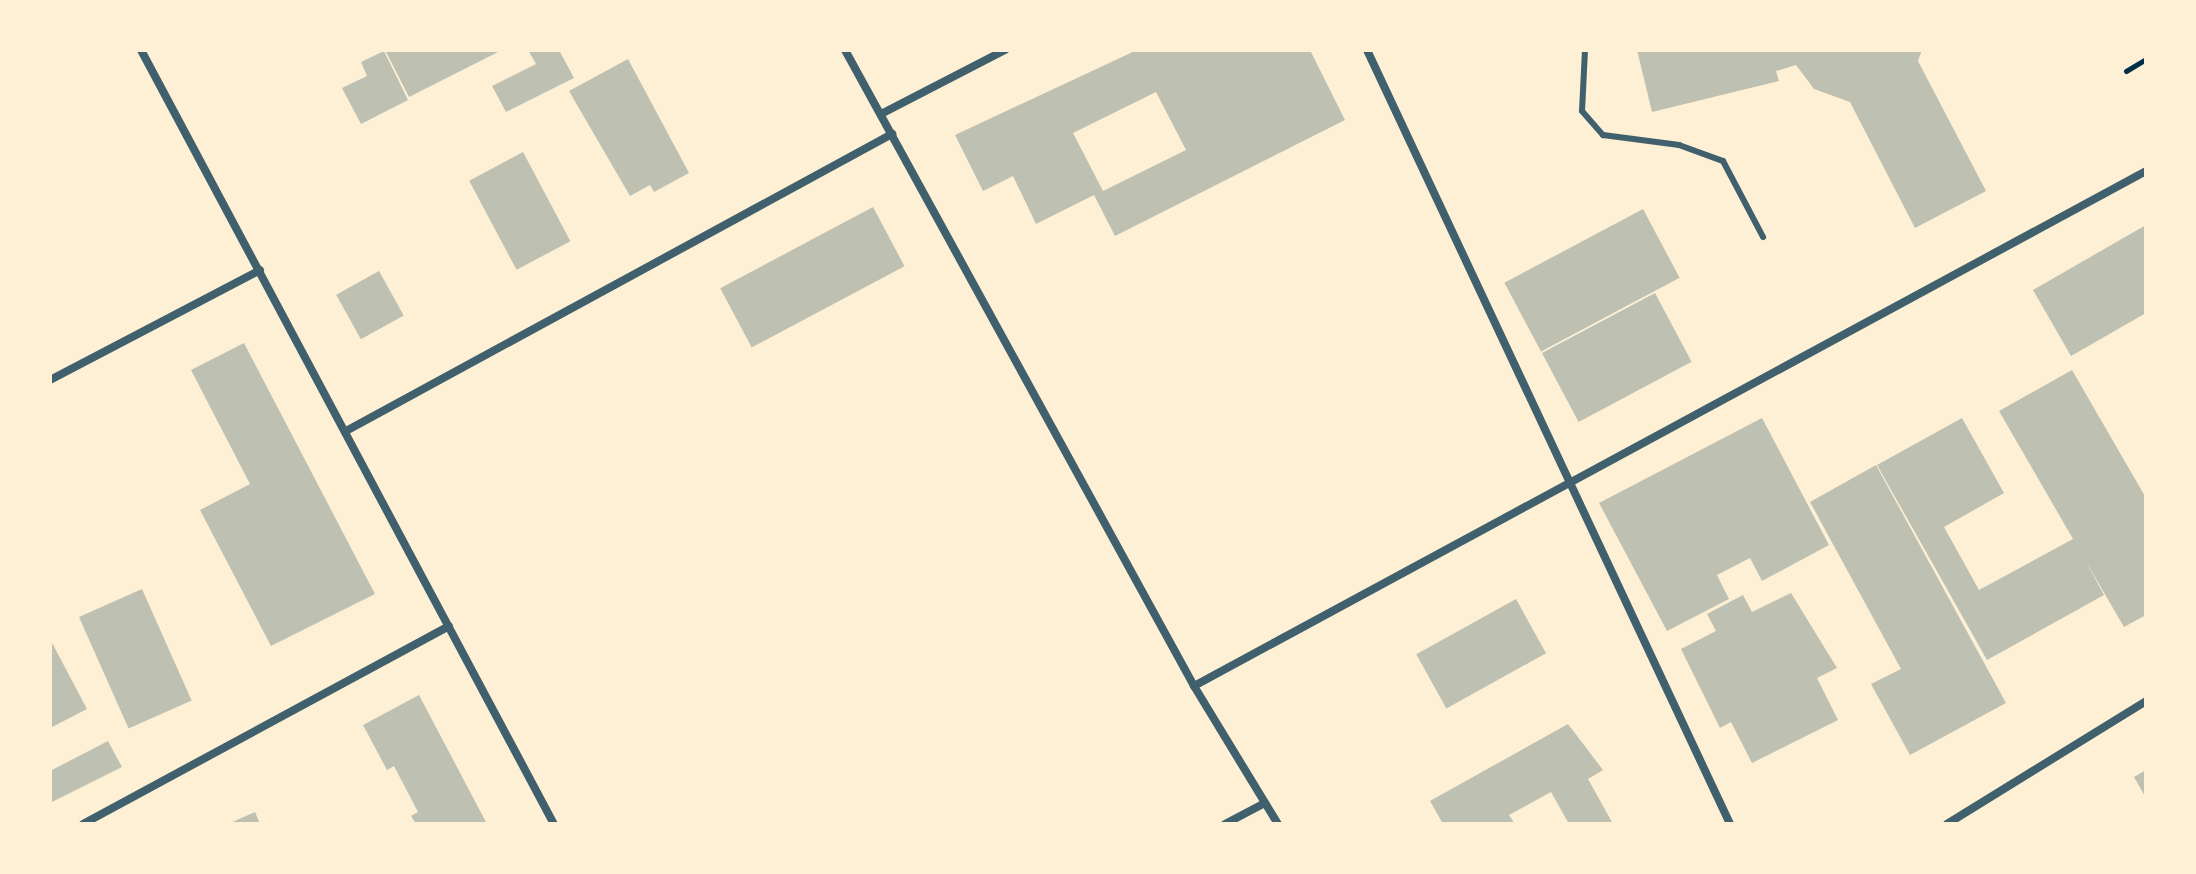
<!DOCTYPE html>
<style>
body{margin:0}
#map{position:relative;width:2196px;height:874px;overflow:hidden;background:#fdf0d5;font-family:Ubuntu,sans-serif}
div>[style]{position:absolute}
.building>*{inset:0;background:#bec0b2;transform-origin:0 0}
.path>*{height:5px;margin:-2.5px;padding:0 2.5px;transform-origin:2.5px;border-radius:2.5px;background:#003049}
.service>*{height:6px;margin:-3px;padding:0 3px;transform-origin:3px;border-radius:3px;background:#3f606c}
.minor>*{height:8px;margin:-4px;padding:0 4px;transform-origin:4px;border-radius:4px;background:#3f606c}
span{translate:-50% -50%;white-space:nowrap;text-align:center;line-height:1.15;-webkit-text-stroke:8px #fdf0d5;paint-order:stroke}
.frame{position:absolute;inset:0;border:52px solid #fdf0d5;pointer-events:none}
</style>
<div id="map">
<div class="building">
<div style="clip-path:polygon(385px 50px,502px 50px,409px 97px)"></div>
<div style="clip-path:polygon(528px 50px,559px 50px,574px 78px,506px 112px,492px 86px,536px 64px)"></div>
<div style="clip-path:polygon(evenodd,1137px 50px,1310px 50px,1345px 120px,1115px 236px,1094px 195px,1036px 224px,1013px 176px,983px 191px,955px 135px,1137px 50px,1156px 92px,1186px 150px,1103px 191px,1073px 133px,1156px 92px)"></div>
<div style="clip-path:polygon(1637px 50px,1922px 50px,1918px 61px,1986px 191px,1915px 228px,1850px 102px,1814px 89px,1796px 65px,1776px 71px,1779px 81px,1652px 112px)"></div>
<div style="clip-path:polygon(384px 51px,408px 100px,361px 124px,342px 88px,367px 76px,361px 62px)"></div>
<div style="clip-path:polygon(628px 59px,689px 173px,654px 192px,650px 185px,630px 196px,569px 91px)"></div>
<div style="left:523px;top:152px;width:101px;height:61px;rotate:62deg"></div>
<div style="left:873px;top:207px;width:67px;height:173px;rotate:62deg"></div>
<div style="left:1643px;top:209px;width:78px;height:157px;rotate:62deg"></div>
<div style="clip-path:polygon(2146px 225px,2146px 313px,2071px 356px,2033px 290px)"></div>
<div style="left:379px;top:271px;width:51px;height:49px;rotate:61deg"></div>
<div style="left:1655px;top:293px;width:78px;height:128px;rotate:62deg"></div>
<div style="clip-path:polygon(244px 343px,375px 594px,271px 646px,200px 510px,250px 484px,191px 370px)"></div>
<div style="clip-path:polygon(2072px 370px,2146px 498px,2146px 615px,2124px 627px,2085px 560px,2104px 595px,1987px 660px,1877px 465px,1962px 418px,2004px 493px,1944px 527px,1979px 590px,2073px 539px,1999px 411px)"></div>
<div style="clip-path:polygon(1762px 418px,1829px 545px,1762px 581px,1750px 558px,1717px 575px,1729px 599px,1667px 631px,1599px 503px)"></div>
<div style="clip-path:polygon(1876px 465px,2006px 703px,1910px 755px,1871px 684px,1901px 669px,1810px 502px)"></div>
<div style="left:142px;top:589px;width:122px;height:69px;rotate:66deg"></div>
<div style="clip-path:polygon(1791px 593px,1837px 668px,1817px 678px,1838px 720px,1752px 763px,1731px 722px,1720px 728px,1681px 649px,1716px 631px,1707px 614px,1743px 595px,1752px 612px)"></div>
<div style="left:1516px;top:599px;width:62px;height:114px;rotate:61deg"></div>
<div style="clip-path:polygon(50px 639px,87px 709px,50px 728px)"></div>
<div style="clip-path:polygon(419px 695px,487px 824px,416px 824px,411px 816px,418px 812px,394px 766px,387px 770px,363px 725px)"></div>
<div style="clip-path:polygon(1568px 724px,1603px 770px,1588px 779px,1612px 822px,1569px 824px,1551px 792px,1509px 815px,1515px 824px,1443px 824px,1430px 801px)"></div>
<div style="clip-path:polygon(108px 741px,122px 767px,50px 803px,50px 771px)"></div>
<div style="clip-path:polygon(2146px 770px,2146px 798px,2134px 777px)"></div>
<div style="clip-path:polygon(255px 812px,260px 824px,228px 824px)"></div>
</div>
<div class="path">
<div style="left:2126px;top:71px;width:23px;rotate:-31deg"></div>
</div>
<div class="service">
<div style="left:1585px;top:50px;width:61px;rotate:92.8deg"></div>
<div style="left:1582px;top:111px;width:32px;rotate:49deg"></div>
<div style="left:1603px;top:135px;width:77px;rotate:7.5deg"></div>
<div style="left:1679px;top:145px;width:47px;rotate:20deg"></div>
<div style="left:1723px;top:161px;width:86px;rotate:62.2deg"></div>
</div>
<div class="minor">
<div style="left:141px;top:50px;width:877px;rotate:61.92deg"></div>
<div style="left:845px;top:50px;width:725px;rotate:61.24deg"></div>
<div style="left:1194px;top:686px;width:162px;rotate:58.7deg"></div>
<div style="left:1367px;top:50px;width:855px;rotate:64.87deg"></div>
<div style="left:881px;top:114px;width:140px;rotate:-27.3deg"></div>
<div style="left:50px;top:380px;width:237px;rotate:-27.6deg"></div>
<div style="left:346px;top:431px;width:622px;rotate:-28.54deg"></div>
<div style="left:1194px;top:686px;width:1082px;rotate:-28.41deg"></div>
<div style="left:83px;top:824px;width:416px;rotate:-28.4deg"></div>
<div style="left:1225px;top:824px;width:45px;rotate:-27.7deg"></div>
<div style="left:1947px;top:824px;width:234px;rotate:-31.7deg"></div>
</div>
<div class="frame"></div>
</div>
